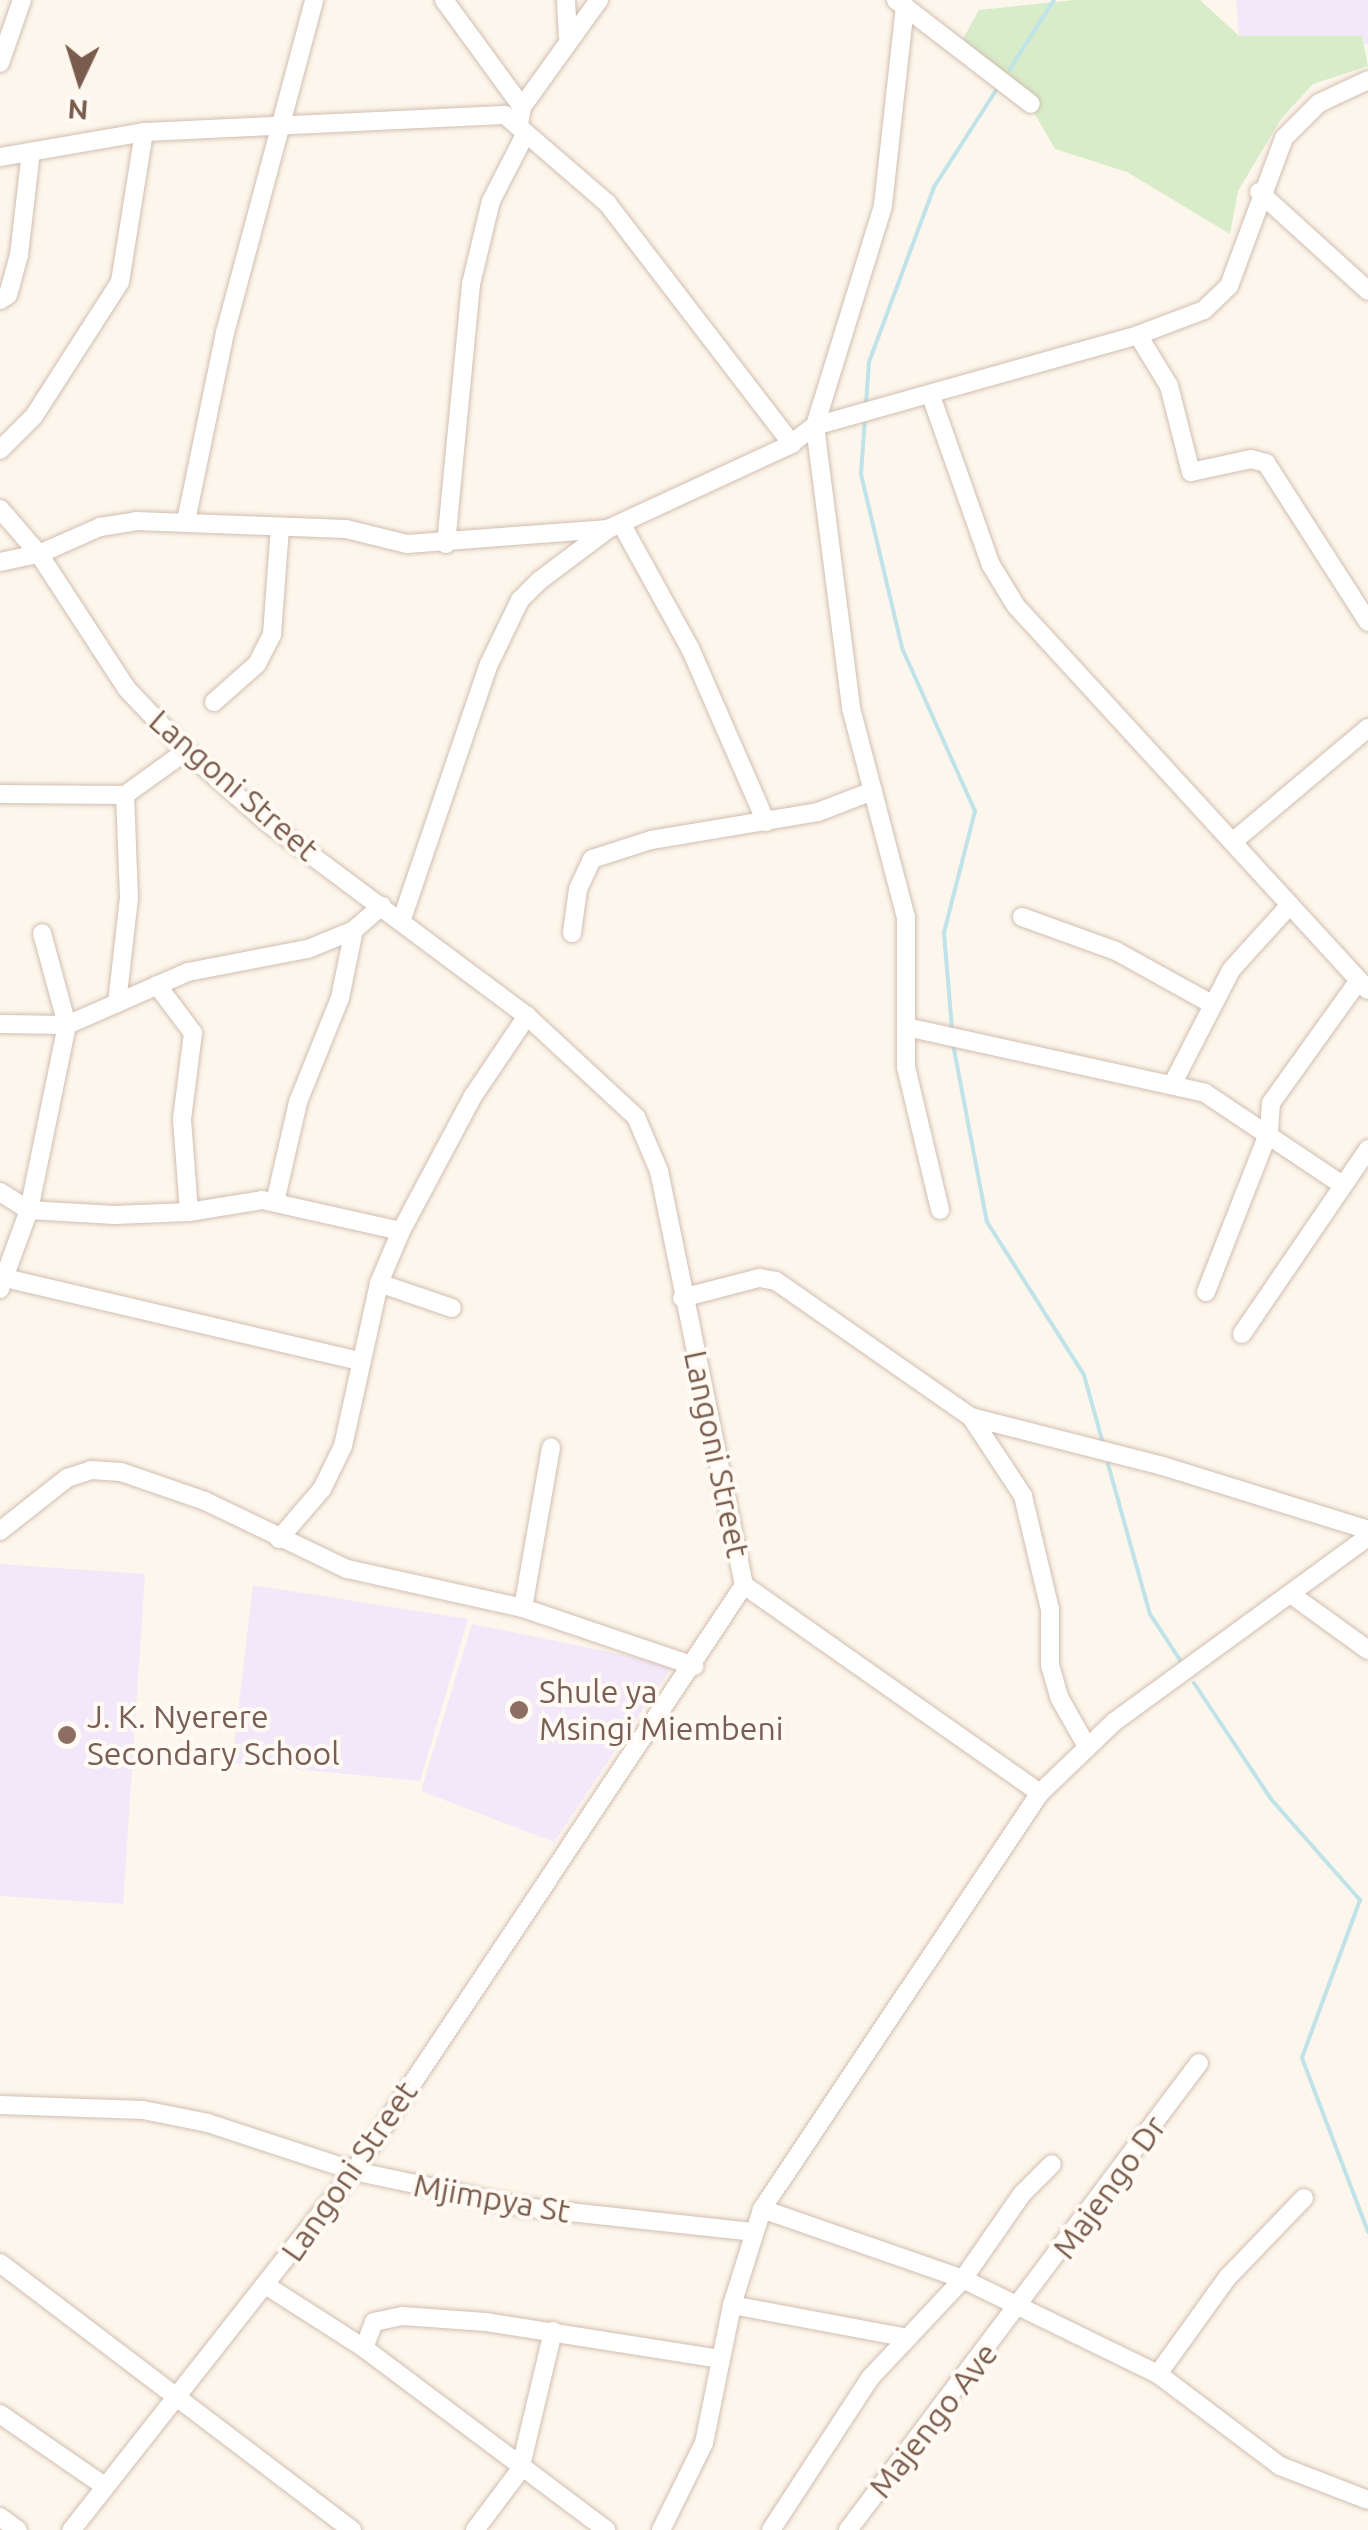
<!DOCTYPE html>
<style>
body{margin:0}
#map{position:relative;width:1368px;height:2530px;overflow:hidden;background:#fdf6ec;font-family:Ubuntu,sans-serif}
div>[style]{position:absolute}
.education>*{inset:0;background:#f3e8fa}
.green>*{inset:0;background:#d8ecc9}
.stream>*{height:4px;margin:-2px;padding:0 2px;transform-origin:2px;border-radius:2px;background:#bfe3e8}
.roads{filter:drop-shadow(0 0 2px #d1beb0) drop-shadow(0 0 2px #d1beb0)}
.street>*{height:18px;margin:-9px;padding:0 9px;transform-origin:9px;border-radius:9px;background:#fff}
.dots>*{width:28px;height:28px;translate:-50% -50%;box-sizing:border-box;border:5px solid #fffaf3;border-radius:50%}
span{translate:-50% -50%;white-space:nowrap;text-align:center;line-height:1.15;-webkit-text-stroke:8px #fffaf3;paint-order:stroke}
.street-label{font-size:32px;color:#7a5c4d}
.education-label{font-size:32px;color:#785e54}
.left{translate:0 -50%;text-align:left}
.north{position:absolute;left:30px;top:30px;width:100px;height:100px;-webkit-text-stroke:8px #fffaf3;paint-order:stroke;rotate:184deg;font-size:28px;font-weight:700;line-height:40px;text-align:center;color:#7a5c4d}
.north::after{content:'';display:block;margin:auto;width:35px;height:45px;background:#7a5c4d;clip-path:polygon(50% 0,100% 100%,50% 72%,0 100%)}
</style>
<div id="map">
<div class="education">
<div style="clip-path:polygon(1236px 0,1368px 0,1368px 44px,1241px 56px)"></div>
<div style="clip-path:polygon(0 1564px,145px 1574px,123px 1904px,0 1896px)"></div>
<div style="clip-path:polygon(253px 1585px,468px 1619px,420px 1781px,232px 1763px)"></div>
<div style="clip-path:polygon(472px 1624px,673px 1665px,554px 1842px,421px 1791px)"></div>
</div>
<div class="green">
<div style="clip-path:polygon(1074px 0,1200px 0,1239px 36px,1362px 36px,1368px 66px,1313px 84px,1281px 119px,1238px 191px,1230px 234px,1127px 172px,1055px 149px,1022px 92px,963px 39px,979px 10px)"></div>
</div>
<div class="stream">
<div style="left:1010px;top:69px;width:82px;rotate:-57.5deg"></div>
<div style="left:866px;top:404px;width:42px;rotate:-85.9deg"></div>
<div style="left:869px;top:362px;width:187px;rotate:-69.6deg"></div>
<div style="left:934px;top:187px;width:117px;rotate:-57.3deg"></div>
<div style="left:865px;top:418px;width:56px;rotate:94.1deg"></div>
<div style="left:861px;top:474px;width:179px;rotate:76.7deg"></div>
<div style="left:902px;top:648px;width:179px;rotate:65.9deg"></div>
<div style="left:975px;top:811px;width:126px;rotate:104.3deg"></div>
<div style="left:944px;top:933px;width:96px;rotate:85.2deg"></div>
<div style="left:953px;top:1044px;width:181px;rotate:79.2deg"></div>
<div style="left:987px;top:1222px;width:181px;rotate:57.6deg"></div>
<div style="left:1084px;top:1375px;width:67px;rotate:74.5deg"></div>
<div style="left:1108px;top:1464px;width:156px;rotate:74.4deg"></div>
<div style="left:1150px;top:1614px;width:59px;rotate:56.9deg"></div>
<div style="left:1194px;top:1683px;width:139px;rotate:56.4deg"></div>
<div style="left:1271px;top:1799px;width:135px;rotate:48.6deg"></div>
<div style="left:1360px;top:1900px;width:168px;rotate:110.2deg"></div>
<div style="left:1302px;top:2058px;width:186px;rotate:69.2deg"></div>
</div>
<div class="roads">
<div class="street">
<div style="left:444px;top:0;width:132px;rotate:53.9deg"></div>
<div style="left:522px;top:107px;width:17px;rotate:100deg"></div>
<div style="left:566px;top:0;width:37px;rotate:87deg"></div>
<div style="left:896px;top:0;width:170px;rotate:37.6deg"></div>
<div style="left:905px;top:6px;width:201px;rotate:96.3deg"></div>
<div style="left:883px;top:206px;width:230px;rotate:107.2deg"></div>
<div style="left:815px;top:426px;width:284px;rotate:82.7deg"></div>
<div style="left:851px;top:708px;width:216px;rotate:75.3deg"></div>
<div style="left:906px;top:917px;width:150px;rotate:90deg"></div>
<div style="left:906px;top:1067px;width:147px;rotate:76.6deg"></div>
<div style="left:0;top:63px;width:67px;rotate:-70.8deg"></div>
<div style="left:522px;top:107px;width:132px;rotate:-54.3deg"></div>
<div style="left:0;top:157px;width:146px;rotate:-9.8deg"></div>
<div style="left:144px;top:132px;width:361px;rotate:-2.7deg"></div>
<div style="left:505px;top:115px;width:135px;rotate:40.8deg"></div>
<div style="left:607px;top:203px;width:304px;rotate:52.5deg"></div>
<div style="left:1259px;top:192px;width:147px;rotate:42.2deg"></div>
<div style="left:0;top:300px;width:9px;rotate:-32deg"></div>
<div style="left:8px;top:295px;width:41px;rotate:-74.6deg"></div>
<div style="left:19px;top:255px;width:104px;rotate:-83.4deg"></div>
<div style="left:1138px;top:335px;width:60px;rotate:58.7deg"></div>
<div style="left:1169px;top:386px;width:89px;rotate:75.7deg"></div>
<div style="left:1191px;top:472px;width:61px;rotate:-12.2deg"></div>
<div style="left:1251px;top:459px;width:16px;rotate:15deg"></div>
<div style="left:1266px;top:463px;width:189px;rotate:57.3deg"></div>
<div style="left:931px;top:396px;width:179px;rotate:70.5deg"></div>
<div style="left:991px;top:565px;width:48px;rotate:58.6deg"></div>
<div style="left:1016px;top:606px;width:521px;rotate:47.49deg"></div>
<div style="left:0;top:450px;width:48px;rotate:-45deg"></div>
<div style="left:34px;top:416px;width:159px;rotate:-57.3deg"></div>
<div style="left:120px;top:282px;width:152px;rotate:-80.9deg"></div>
<div style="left:0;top:509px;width:60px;rotate:49.1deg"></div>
<div style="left:39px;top:554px;width:161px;rotate:56.9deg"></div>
<div style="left:127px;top:689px;width:86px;rotate:46.4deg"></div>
<div style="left:186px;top:751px;width:109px;rotate:41.3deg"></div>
<div style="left:268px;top:823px;width:323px;rotate:36.7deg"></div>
<div style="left:527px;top:1016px;width:149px;rotate:42.8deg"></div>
<div style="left:636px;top:1117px;width:59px;rotate:66.9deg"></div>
<div style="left:659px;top:1171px;width:423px;rotate:78.4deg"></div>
<div style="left:744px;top:1585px;width:704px;rotate:123.64deg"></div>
<div style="left:354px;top:2171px;width:457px;rotate:128.2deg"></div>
<div style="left:186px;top:521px;width:192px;rotate:-78.3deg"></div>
<div style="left:225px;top:333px;width:345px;rotate:-75deg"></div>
<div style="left:622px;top:525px;width:141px;rotate:61.1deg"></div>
<div style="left:690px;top:648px;width:190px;rotate:66.4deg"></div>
<div style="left:446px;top:544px;width:261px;rotate:-84.5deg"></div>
<div style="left:471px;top:284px;width:85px;rotate:-76.5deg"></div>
<div style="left:491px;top:201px;width:76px;rotate:-62.8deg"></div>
<div style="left:0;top:562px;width:40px;rotate:-12deg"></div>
<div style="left:39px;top:554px;width:67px;rotate:-23.9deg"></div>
<div style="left:100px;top:527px;width:36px;rotate:-9deg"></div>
<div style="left:136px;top:521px;width:210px;rotate:2.2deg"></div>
<div style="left:346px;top:529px;width:63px;rotate:13.8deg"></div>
<div style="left:407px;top:544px;width:202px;rotate:-4.3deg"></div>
<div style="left:214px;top:702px;width:57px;rotate:-41.5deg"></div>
<div style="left:257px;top:664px;width:34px;rotate:-63deg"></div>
<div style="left:272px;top:634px;width:106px;rotate:-85.7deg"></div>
<div style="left:0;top:794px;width:125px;rotate:0.5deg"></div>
<div style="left:125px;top:795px;width:75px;rotate:-35.8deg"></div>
<div style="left:1235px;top:840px;width:174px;rotate:-40.1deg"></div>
<div style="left:1022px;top:917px;width:100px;rotate:19.9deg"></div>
<div style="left:1116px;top:951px;width:107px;rotate:29deg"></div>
<div style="left:402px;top:919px;width:269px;rotate:-71.2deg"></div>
<div style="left:489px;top:664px;width:71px;rotate:-64.2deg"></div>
<div style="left:520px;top:600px;width:27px;rotate:-45deg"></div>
<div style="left:539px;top:581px;width:86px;rotate:-37deg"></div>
<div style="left:608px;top:529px;width:198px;rotate:-24.8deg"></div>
<div style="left:788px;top:446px;width:34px;rotate:-37deg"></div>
<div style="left:815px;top:426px;width:336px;rotate:-15.7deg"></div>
<div style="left:1138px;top:335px;width:71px;rotate:-20.7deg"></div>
<div style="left:1204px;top:310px;width:35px;rotate:-44deg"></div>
<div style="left:1229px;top:286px;width:158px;rotate:-69.6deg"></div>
<div style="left:1284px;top:138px;width:49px;rotate:-45deg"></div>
<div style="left:1319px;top:103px;width:54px;rotate:-25.1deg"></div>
<div style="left:572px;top:933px;width:44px;rotate:-82.2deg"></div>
<div style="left:578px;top:889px;width:33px;rotate:-65deg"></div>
<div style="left:592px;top:859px;width:62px;rotate:-17.9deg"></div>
<div style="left:651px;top:840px;width:169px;rotate:-9.5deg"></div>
<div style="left:818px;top:812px;width:59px;rotate:-20.9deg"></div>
<div style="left:157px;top:985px;width:60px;rotate:53.1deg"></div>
<div style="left:193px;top:1033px;width:87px;rotate:97.3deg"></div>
<div style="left:182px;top:1119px;width:93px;rotate:85.7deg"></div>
<div style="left:117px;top:1003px;width:106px;rotate:-83.5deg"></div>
<div style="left:129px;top:898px;width:103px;rotate:-92.2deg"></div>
<div style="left:0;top:1024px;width:67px;rotate:0.9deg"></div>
<div style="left:67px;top:1025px;width:132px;rotate:-23.7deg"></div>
<div style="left:188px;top:972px;width:122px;rotate:-10.9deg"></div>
<div style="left:308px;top:949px;width:50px;rotate:-22.4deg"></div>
<div style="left:354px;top:930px;width:37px;rotate:-41deg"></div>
<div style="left:906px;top:1027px;width:306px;rotate:12.4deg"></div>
<div style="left:1205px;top:1093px;width:164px;rotate:33.8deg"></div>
<div style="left:1173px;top:1083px;width:127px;rotate:-62.8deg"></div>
<div style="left:1231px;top:970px;width:88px;rotate:-47.8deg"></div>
<div style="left:0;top:1192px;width:34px;rotate:32deg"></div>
<div style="left:29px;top:1210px;width:85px;rotate:3.4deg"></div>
<div style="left:114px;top:1215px;width:75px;rotate:-2.3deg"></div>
<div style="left:189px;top:1212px;width:74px;rotate:-9.3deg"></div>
<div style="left:262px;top:1200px;width:142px;rotate:12.6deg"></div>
<div style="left:275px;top:1202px;width:103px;rotate:-77deg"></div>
<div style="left:298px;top:1102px;width:112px;rotate:-68deg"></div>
<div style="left:340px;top:998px;width:69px;rotate:-78.4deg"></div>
<div style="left:5px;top:1278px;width:365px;rotate:13.2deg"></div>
<div style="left:379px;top:1283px;width:77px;rotate:18.9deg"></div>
<div style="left:0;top:1289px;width:84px;rotate:-69.8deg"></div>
<div style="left:29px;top:1210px;width:189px;rotate:-78.4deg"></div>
<div style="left:67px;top:1025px;width:95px;rotate:-105.2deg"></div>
<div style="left:1206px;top:1292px;width:173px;rotate:-68.6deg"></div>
<div style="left:1269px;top:1131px;width:28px;rotate:-86deg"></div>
<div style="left:1271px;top:1103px;width:151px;rotate:-54.4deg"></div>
<div style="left:682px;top:1298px;width:80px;rotate:-14.6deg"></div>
<div style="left:759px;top:1278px;width:17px;rotate:10deg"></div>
<div style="left:776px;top:1281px;width:238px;rotate:34.9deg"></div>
<div style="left:971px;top:1417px;width:198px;rotate:14.3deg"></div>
<div style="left:1163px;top:1466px;width:215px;rotate:17.3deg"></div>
<div style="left:1242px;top:1334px;width:224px;rotate:-55.7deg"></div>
<div style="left:971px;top:1417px;width:95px;rotate:56.6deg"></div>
<div style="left:1023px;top:1496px;width:116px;rotate:76.6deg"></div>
<div style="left:1050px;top:1609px;width:56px;rotate:90deg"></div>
<div style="left:1050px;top:1665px;width:33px;rotate:74deg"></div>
<div style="left:1059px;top:1697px;width:55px;rotate:60.6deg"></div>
<div style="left:0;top:1531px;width:85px;rotate:-38.3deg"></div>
<div style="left:67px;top:1478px;width:25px;rotate:-18deg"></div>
<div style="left:91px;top:1470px;width:30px;rotate:4deg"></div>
<div style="left:121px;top:1472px;width:89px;rotate:19deg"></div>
<div style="left:205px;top:1501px;width:157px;rotate:25.6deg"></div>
<div style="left:347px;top:1569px;width:180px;rotate:12.5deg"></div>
<div style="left:523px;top:1608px;width:181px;rotate:18.7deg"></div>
<div style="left:279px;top:1539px;width:66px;rotate:-49.3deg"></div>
<div style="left:322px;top:1489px;width:48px;rotate:-64deg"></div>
<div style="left:343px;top:1446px;width:167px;rotate:-77.5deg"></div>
<div style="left:379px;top:1283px;width:56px;rotate:-67.1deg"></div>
<div style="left:401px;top:1231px;width:153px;rotate:-61.9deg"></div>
<div style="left:473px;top:1096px;width:97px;rotate:-56deg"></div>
<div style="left:744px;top:1585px;width:362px;rotate:35.1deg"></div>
<div style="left:1292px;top:1595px;width:94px;rotate:35.9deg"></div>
<div style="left:523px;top:1608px;width:163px;rotate:-80.1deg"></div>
<div style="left:0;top:2105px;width:143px;rotate:2deg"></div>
<div style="left:143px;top:2110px;width:66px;rotate:11.3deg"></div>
<div style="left:208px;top:2123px;width:154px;rotate:18.2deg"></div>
<div style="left:354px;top:2171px;width:173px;rotate:12deg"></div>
<div style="left:523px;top:2207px;width:231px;rotate:6.2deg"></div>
<div style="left:762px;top:2209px;width:213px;rotate:19.2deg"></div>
<div style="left:963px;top:2279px;width:217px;rotate:26deg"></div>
<div style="left:1158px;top:2374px;width:153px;rotate:37deg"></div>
<div style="left:1280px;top:2466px;width:94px;rotate:21.1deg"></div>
<div style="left:0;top:2263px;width:442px;rotate:37.2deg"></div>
<div style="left:267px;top:2286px;width:115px;rotate:32.6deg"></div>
<div style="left:364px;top:2348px;width:303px;rotate:36.9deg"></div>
<div style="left:732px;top:2305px;width:174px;rotate:10.6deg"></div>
<div style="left:364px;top:2348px;width:28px;rotate:-69deg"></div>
<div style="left:374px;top:2322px;width:29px;rotate:-12deg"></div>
<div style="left:402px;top:2316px;width:84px;rotate:4.1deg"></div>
<div style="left:486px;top:2322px;width:237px;rotate:9deg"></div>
<div style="left:1158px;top:2374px;width:118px;rotate:-54.3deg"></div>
<div style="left:1227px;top:2278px;width:111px;rotate:-46.1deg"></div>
<div style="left:0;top:2414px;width:125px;rotate:34.6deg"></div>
<div style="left:0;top:2517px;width:22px;rotate:36deg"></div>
<div style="left:475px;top:2530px;width:75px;rotate:-53.1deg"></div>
<div style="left:520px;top:2470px;width:143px;rotate:-76.6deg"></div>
<div style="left:661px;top:2530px;width:97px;rotate:-63.7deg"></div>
<div style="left:704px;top:2443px;width:141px;rotate:-78.5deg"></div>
<div style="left:732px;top:2305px;width:101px;rotate:-72.6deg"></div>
<div style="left:762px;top:2209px;width:500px;rotate:-56.25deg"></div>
<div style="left:1040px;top:1793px;width:103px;rotate:-43.8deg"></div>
<div style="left:1114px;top:1722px;width:314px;rotate:-36.1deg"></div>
<div style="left:771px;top:2530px;width:181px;rotate:-56.9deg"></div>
<div style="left:870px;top:2378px;width:136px;rotate:-46.8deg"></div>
<div style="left:963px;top:2279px;width:103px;rotate:-55.2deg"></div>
<div style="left:1022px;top:2194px;width:42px;rotate:-45deg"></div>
<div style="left:848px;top:2530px;width:584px;rotate:-53.07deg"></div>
</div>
</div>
<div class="dots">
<div style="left:519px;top:1710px;background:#8d6e63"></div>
<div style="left:67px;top:1735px;background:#8d6e63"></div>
</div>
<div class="street-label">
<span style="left:234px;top:785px;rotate:41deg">Langoni Street</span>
<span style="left:717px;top:1454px;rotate:78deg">Langoni Street</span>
<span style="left:349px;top:2171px;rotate:-55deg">Langoni Street</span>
<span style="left:1109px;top:2187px;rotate:-54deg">Majengo Dr</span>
<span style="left:492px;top:2198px;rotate:10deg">Mjimpya St</span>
<span style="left:933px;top:2420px;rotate:-52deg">Majengo Ave</span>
</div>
<div class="education-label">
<span class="left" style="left:539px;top:1710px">Shule ya<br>Msingi Miembeni</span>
<span class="left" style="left:87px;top:1735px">J. K. Nyerere<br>Secondary School</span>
</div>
<div class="north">N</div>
</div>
